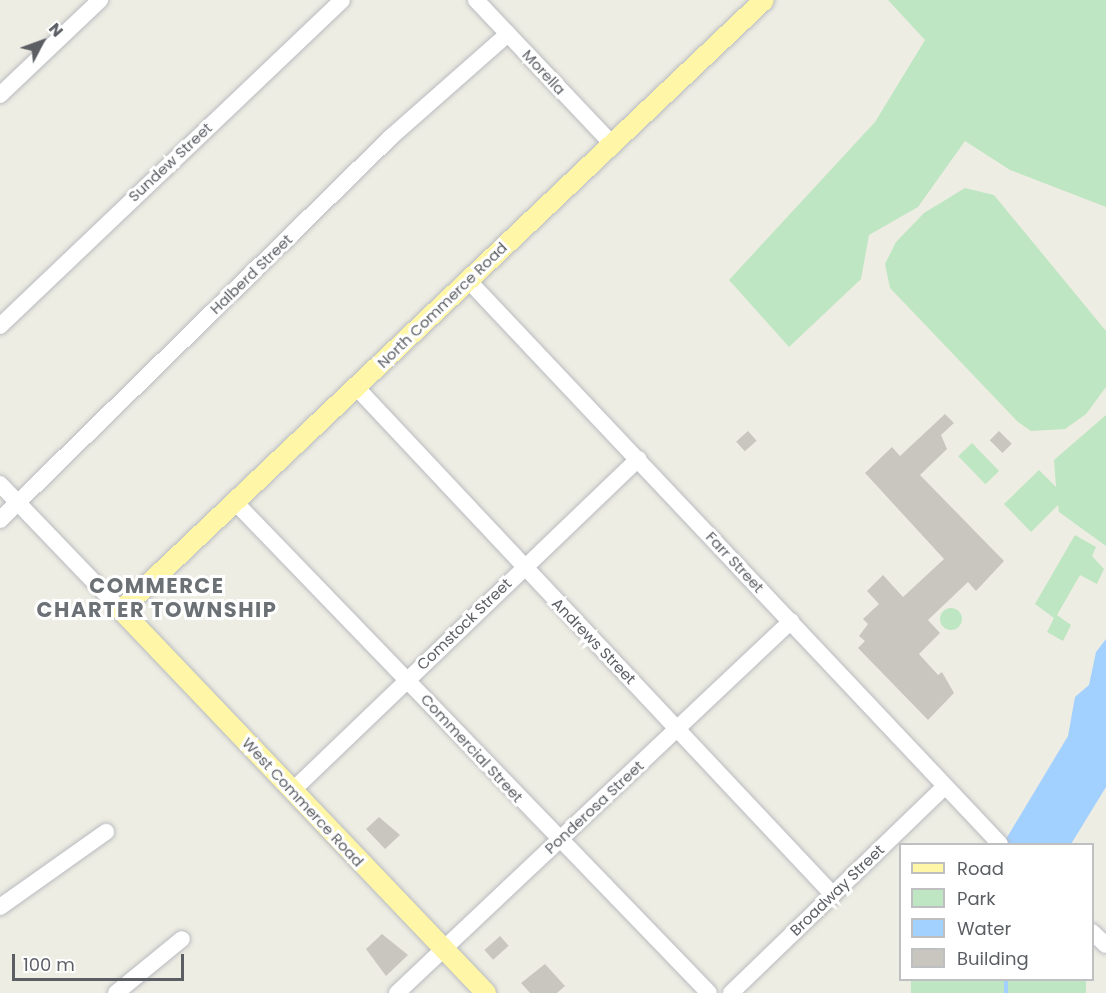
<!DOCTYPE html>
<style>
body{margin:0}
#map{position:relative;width:1106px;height:993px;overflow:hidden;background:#eeede3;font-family:Poppins,sans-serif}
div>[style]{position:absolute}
.green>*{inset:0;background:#bfe6c2;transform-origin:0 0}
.round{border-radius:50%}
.water>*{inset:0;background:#a2d0ff}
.stream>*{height:4px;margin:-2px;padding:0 2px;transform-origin:2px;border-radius:2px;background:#a2d0ff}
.building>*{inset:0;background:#c9c6c0;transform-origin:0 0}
.roads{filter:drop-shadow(0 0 2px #b8bbc0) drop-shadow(0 0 2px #b8bbc0)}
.minor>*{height:16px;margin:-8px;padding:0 8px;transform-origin:8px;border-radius:8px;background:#fff}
.major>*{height:20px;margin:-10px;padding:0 10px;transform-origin:10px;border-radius:10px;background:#fff7a7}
span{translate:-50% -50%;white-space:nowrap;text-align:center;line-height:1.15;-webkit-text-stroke:6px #fff;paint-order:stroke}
.street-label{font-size:15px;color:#5b5f64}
.district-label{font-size:21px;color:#6c7176;font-weight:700;letter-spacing:1.5px}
.legend{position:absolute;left:899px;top:843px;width:195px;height:138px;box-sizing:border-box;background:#fff;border:2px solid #bdbfc1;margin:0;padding:8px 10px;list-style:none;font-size:18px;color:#5b5f64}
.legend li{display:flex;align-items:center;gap:12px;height:30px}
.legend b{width:30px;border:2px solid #bdbfc1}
.north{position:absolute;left:12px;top:12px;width:60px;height:60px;-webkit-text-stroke:4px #fff;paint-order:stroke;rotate:49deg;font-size:16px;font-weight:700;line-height:24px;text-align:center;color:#5b5f64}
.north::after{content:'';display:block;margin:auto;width:21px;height:27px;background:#5b5f64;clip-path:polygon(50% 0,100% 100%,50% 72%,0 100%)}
.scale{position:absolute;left:12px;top:954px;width:172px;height:27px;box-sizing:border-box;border:3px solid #5b5f64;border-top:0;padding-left:8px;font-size:18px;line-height:21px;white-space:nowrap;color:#5b5f64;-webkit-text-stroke:4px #fff;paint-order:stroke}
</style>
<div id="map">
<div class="green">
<div style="clip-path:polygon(888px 0,1106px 0,1106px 207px,1010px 170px,965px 141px,918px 207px,869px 235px,861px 279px,789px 347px,729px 280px,875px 122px,925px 40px)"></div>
<div style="clip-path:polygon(965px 188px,994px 195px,1106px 331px,1106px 387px,1086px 414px,1065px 429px,1031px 431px,1018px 422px,890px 288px,885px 264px,896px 242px,924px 213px)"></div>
<div style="clip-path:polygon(1106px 415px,1106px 546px,1059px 512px,1058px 505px,1031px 532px,1004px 504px,1039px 470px,1056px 487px,1054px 460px)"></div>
<div style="left:972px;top:443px;width:39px;height:19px;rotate:46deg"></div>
<div style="clip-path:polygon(1075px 535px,1096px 547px,1092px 556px,1104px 569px,1097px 584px,1080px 575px,1057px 615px,1071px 625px,1063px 641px,1047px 632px,1054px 618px,1035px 604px)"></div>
<div class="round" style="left:940px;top:608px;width:22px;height:22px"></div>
<div style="left:911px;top:980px;width:175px;height:15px"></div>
</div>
<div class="water">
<div style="clip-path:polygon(1106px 639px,1106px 787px,1071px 844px,1003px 844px,1068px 736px,1075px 697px,1089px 685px,1096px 652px)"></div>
</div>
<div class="stream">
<div style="left:1006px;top:993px;width:13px;rotate:-90deg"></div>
</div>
<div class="building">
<div style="clip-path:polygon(945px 414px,954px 423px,941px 435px,947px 449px,920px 475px,1004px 561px,976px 591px,968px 582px,928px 620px,940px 633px,919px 654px,938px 675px,942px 672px,954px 693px,928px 720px,858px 648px,865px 641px,859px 636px,868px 624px,863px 619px,879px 604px,867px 591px,883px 575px,903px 597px,944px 559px,865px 473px,892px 447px,900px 456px)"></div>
<div style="left:748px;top:431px;width:13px;height:16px;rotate:48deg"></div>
<div style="left:999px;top:431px;width:18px;height:13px;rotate:45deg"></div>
<div style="clip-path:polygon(379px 817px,400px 835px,385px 849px,366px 829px)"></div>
<div style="clip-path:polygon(382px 934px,408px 955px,386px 976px,366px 949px)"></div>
<div style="left:500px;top:936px;width:13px;height:21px;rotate:48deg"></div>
<div style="clip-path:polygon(545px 964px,565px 986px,557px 993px,530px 993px,521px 983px)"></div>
</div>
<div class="roads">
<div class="minor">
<div style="left:476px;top:0;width:198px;rotate:46.6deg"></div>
<div style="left:0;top:95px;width:138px;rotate:-43.5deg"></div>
<div style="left:468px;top:280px;width:775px;rotate:46.67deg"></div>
<div style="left:0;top:326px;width:472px;rotate:-43.6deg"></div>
<div style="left:356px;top:387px;width:697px;rotate:46.8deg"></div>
<div style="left:0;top:484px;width:175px;rotate:46.2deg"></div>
<div style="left:235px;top:502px;width:682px;rotate:46.01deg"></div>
<div style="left:0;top:520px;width:547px;rotate:-44.41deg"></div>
<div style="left:391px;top:137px;width:156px;rotate:-41.4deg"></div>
<div style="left:292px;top:791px;width:480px;rotate:-43.8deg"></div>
<div style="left:0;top:907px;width:130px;rotate:-35.3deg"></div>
<div style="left:1092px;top:932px;width:19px;rotate:43deg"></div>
<div style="left:116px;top:993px;width:85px;rotate:-39.3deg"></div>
<div style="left:397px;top:993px;width:542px;rotate:-43.35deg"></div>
<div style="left:731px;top:993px;width:296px;rotate:-44deg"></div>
</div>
<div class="major">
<div style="left:486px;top:993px;width:529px;rotate:-133.62deg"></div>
<div style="left:121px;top:610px;width:886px;rotate:-43.49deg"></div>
</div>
</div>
<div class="street-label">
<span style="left:544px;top:72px;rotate:47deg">Morella</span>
<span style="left:170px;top:162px;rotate:-43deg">Sundew Street</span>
<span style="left:251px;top:274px;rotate:-44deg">Halberd Street</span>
<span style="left:442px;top:305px;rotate:-44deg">North Commerce Road</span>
<span style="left:735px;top:562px;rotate:47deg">Farr Street</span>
<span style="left:464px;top:624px;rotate:-44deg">Comstock Street</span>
<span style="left:594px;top:641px;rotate:46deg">Andrews Street</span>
<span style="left:472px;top:748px;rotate:47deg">Commercial Street</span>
<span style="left:303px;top:802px;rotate:47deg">West Commerce Road</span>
<span style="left:594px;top:807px;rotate:-43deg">Ponderosa Street</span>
<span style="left:837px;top:890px;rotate:-44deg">Broadway Street</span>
</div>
<div class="district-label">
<span style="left:157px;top:598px">COMMERCE<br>CHARTER TOWNSHIP</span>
</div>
<ul class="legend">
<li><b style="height:8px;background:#fff7a7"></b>Road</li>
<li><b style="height:16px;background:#bfe6c2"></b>Park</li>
<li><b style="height:16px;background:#a2d0ff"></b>Water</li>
<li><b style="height:16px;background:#c9c6c0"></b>Building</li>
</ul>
<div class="north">N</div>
<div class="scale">100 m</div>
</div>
